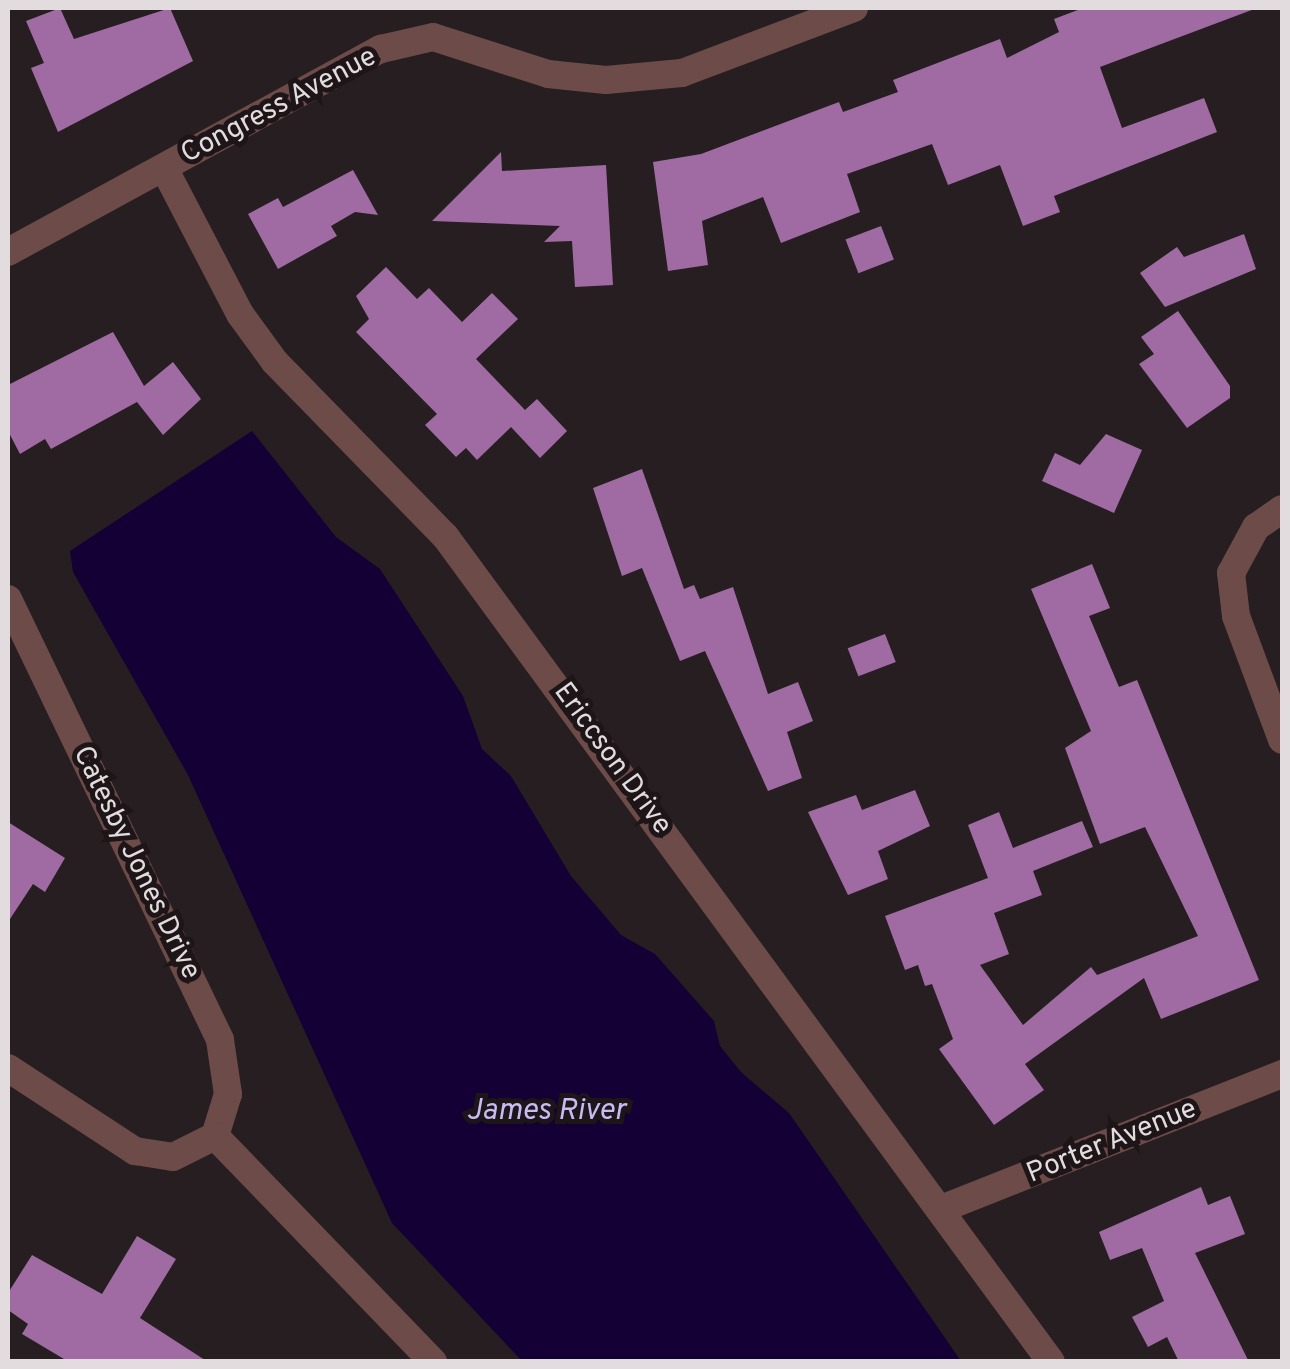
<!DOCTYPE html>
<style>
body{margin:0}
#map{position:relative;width:1290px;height:1369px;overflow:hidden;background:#261e21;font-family:Overpass,sans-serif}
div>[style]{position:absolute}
.water>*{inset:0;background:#140034}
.building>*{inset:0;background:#a06ba3;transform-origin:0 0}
.minor>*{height:28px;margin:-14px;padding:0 14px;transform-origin:14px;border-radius:14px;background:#6d4b48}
span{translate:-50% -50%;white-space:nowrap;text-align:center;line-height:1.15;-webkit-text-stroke:10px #1d1518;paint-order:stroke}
.street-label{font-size:28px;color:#e2dcde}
.water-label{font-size:30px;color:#c7bbf3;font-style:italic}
.frame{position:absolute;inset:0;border:10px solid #e2dcde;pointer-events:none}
</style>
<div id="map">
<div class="water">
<div style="clip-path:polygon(252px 431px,336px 537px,380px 569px,463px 696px,482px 749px,511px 776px,571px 876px,621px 935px,655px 954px,714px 1021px,720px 1046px,741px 1072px,789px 1113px,961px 1361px,522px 1361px,392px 1223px,188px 775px,73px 572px,70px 551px)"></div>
</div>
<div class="building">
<div style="clip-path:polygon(60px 8px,74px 39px,170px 8px,193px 61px,58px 132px,31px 68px,44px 63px,26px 21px)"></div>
<div style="clip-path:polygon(1083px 8px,1257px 8px,1100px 67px,1122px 128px,1204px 98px,1217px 132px,1054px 196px,1060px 212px,1023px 226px,1000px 165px,948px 185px,932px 144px,847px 174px,860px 212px,781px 243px,763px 197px,702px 221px,708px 265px,668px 271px,653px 162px,701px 154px,839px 102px,843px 112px,898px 92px,893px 80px,1000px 39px,1007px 58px,1059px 32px,1054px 19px)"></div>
<div style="clip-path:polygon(501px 152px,502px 171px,606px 165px,613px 285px,575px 287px,572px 241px,544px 242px,560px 226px,432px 221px)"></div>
<div style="clip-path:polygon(353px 170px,378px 215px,355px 212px,331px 226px,337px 236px,278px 269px,248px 214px,278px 198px,283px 207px)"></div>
<div style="left:881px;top:226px;width:36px;height:38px;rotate:69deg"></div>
<div style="clip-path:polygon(1244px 234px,1256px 269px,1165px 307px,1140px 273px,1177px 247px,1184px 257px)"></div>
<div style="clip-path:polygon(386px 267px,417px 299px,429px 288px,462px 322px,492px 293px,518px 319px,476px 359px,525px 410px,537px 399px,567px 431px,540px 458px,511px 427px,477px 460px,466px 448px,456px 457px,425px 425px,437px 414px,356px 332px,369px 319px,356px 296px)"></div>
<div style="clip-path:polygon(1178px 311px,1230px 386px,1230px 398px,1187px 428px,1139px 364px,1154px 354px,1141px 337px)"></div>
<div style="clip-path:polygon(113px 332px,144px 386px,173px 362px,201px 399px,163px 435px,137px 402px,51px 449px,45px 439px,20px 454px,8px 431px,8px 385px)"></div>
<div style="clip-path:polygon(1106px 434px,1142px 450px,1114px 513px,1042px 481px,1055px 453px,1080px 465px)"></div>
<div style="clip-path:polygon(642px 469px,684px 589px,694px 585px,700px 599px,733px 587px,768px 694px,798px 682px,813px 721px,787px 732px,802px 778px,768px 791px,705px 651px,680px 661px,642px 568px,622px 576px,593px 488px)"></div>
<div style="clip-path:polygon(1092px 564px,1110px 608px,1089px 616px,1119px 687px,1137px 680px,1259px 980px,1161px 1019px,1144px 978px,1025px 1064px,1044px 1090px,994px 1125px,939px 1049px,953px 1039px,932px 984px,925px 986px,918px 965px,905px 970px,885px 916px,988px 878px,968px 825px,999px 812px,1013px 848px,1082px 821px,1093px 847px,1033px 871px,1042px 895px,994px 913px,1009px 954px,980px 965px,1023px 1025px,1091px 967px,1097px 975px,1198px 936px,1145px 827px,1100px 844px,1065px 748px,1091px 731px,1031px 589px)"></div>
<div style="left:885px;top:634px;width:30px;height:40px;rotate:69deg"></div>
<div style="clip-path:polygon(915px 790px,930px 826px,878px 851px,888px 879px,848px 895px,808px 812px,856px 795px,862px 810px)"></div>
<div style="clip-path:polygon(8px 822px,65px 858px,45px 892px,33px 884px,8px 922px)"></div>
<div style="clip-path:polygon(1201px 1187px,1208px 1205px,1230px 1196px,1245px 1234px,1195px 1253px,1249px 1362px,1179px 1362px,1167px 1337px,1148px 1347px,1132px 1317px,1164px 1301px,1142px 1248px,1110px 1260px,1099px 1232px)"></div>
<div style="clip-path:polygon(137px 1236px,176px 1259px,140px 1318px,208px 1362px,69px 1362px,22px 1334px,28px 1324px,8px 1310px,8px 1293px,32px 1255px,102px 1294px)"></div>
</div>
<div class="minor">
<div style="left:164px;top:168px;width:165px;rotate:62.5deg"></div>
<div style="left:240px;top:314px;width:59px;rotate:53.9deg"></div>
<div style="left:275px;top:362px;width:243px;rotate:45.7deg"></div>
<div style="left:445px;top:536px;width:1024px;rotate:53.73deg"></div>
<div style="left:8px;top:252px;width:425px;rotate:-28.6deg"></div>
<div style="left:381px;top:49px;width:53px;rotate:-13deg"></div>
<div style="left:433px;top:37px;width:121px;rotate:17.8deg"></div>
<div style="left:548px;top:74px;width:58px;rotate:5.9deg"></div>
<div style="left:606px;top:80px;width:76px;rotate:-5.3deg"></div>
<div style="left:682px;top:73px;width:184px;rotate:-20.7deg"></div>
<div style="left:1282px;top:509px;width:32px;rotate:145deg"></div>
<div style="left:1256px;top:527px;width:52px;rotate:118.5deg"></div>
<div style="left:1231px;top:573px;width:43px;rotate:83.4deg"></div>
<div style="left:1236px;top:616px;width:132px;rotate:69.6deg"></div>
<div style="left:8px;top:599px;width:489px;rotate:64.3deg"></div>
<div style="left:220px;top:1040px;width:55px;rotate:81.6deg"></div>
<div style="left:228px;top:1094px;width:44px;rotate:107.2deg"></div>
<div style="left:8px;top:1068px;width:152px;rotate:33.2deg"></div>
<div style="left:135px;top:1151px;width:38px;rotate:9deg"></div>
<div style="left:173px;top:1157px;width:47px;rotate:-26.6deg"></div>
<div style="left:215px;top:1136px;width:314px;rotate:46deg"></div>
<div style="left:941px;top:1209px;width:367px;rotate:-21.6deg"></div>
</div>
<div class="street-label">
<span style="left:279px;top:106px;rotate:-28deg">Congress Avenue</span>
<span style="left:612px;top:759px;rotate:54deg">Ericcson Drive</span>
<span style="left:136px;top:863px;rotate:64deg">Catesby Jones Drive</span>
<span style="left:1112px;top:1142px;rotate:-22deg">Porter Avenue</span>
</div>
<div class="water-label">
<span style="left:546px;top:1112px">James River</span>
</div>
<div class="frame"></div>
</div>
